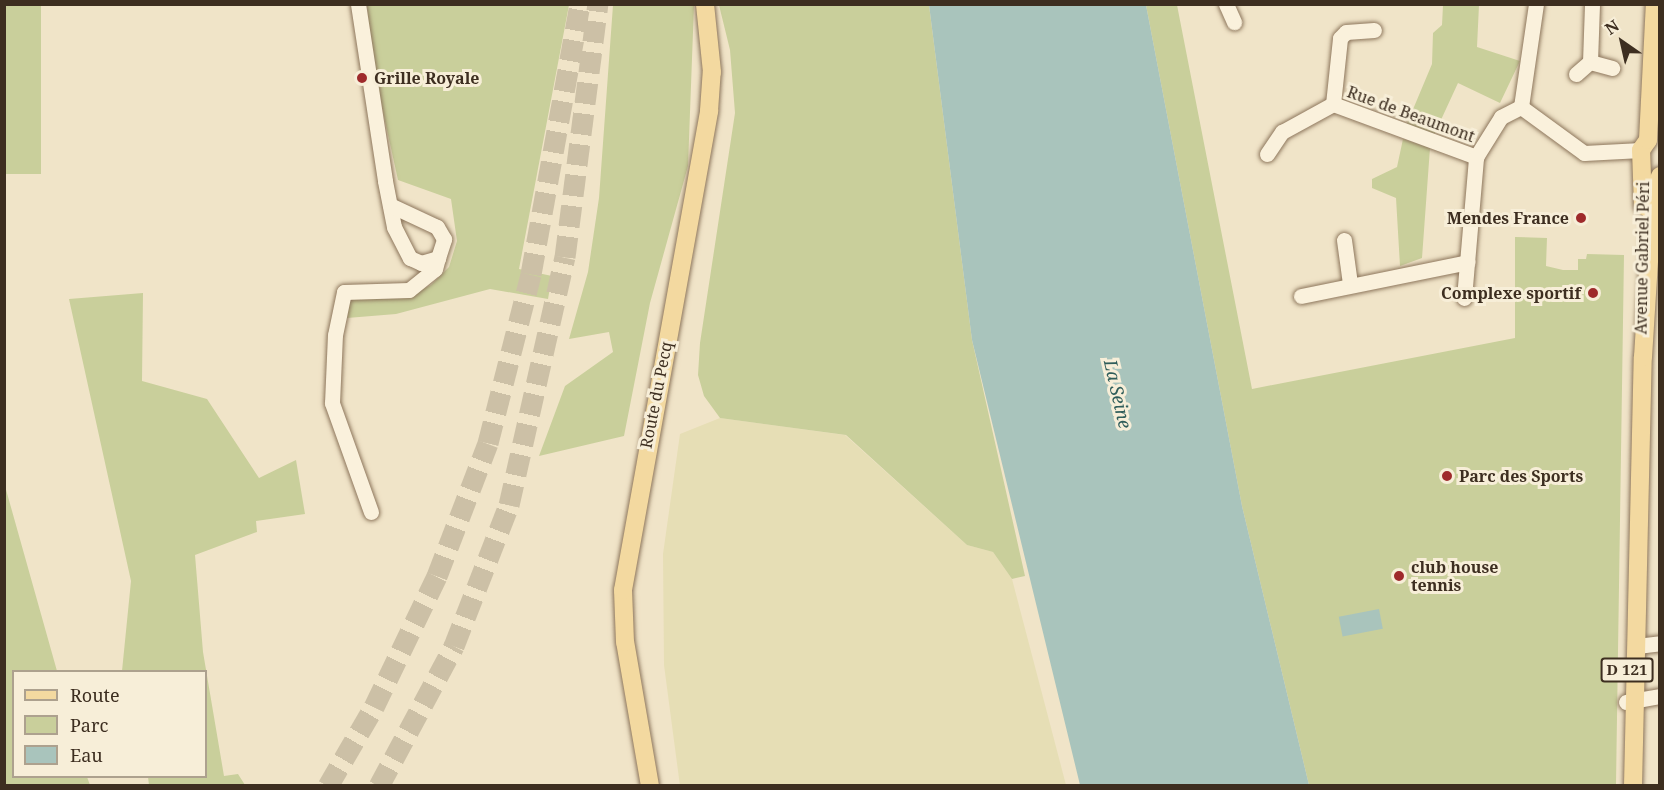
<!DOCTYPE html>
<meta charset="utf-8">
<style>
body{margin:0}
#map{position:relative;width:1664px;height:790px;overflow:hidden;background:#f0e4c8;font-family:"Noto Serif",serif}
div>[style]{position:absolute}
.farmland>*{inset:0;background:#e6deb5}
.green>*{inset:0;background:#c9cf9b;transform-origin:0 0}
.water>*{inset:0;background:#a9c4bc;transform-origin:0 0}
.highway-tunnel>*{height:21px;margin-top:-10.5px;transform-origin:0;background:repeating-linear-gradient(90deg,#ccc0a6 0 21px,transparent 0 31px)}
.roads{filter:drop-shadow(0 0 2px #8d765c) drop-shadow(0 0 2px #8d765c)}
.minor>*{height:15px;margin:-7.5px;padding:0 7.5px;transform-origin:7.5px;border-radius:7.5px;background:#faf1dc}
.major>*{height:18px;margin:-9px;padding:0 9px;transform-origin:9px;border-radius:9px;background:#f3d9a0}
.dots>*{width:16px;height:16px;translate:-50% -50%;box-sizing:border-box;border:3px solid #f7eed8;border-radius:50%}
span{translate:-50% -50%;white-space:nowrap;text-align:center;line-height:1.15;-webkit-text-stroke:6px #f7eed8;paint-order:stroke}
.shield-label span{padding:2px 4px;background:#f7eed8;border:2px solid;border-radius:4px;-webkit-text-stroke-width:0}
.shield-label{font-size:15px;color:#3d2e20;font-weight:700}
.poi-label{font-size:16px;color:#3d2e20;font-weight:700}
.left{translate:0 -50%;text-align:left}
.right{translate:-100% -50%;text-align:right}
.street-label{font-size:16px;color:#3d2e20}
.water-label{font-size:18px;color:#2f5d5a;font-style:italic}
.frame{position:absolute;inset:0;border:6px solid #3d2e20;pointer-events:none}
.legend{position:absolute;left:12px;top:670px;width:195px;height:108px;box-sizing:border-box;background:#f7eed8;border:2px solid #ada18e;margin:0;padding:8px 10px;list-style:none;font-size:18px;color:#3d2e20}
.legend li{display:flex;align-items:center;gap:12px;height:30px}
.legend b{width:30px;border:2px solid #ada18e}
.north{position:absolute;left:1592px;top:12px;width:60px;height:60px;-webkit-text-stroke:4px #f7eed8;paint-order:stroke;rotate:326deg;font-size:16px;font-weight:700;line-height:24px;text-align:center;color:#3d2e20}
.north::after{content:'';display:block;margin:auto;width:21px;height:27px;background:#3d2e20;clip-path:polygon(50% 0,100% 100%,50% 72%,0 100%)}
</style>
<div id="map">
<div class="farmland">
<div style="clip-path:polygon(720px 418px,845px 435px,967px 545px,993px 552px,1012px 579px,1066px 785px,680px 786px,664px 665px,663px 554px,680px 434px)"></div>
</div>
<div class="green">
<div style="left:4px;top:5px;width:37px;height:169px"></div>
<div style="clip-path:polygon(367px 5px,569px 5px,519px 269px,552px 276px,548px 299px,490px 289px,396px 314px,347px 318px,350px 299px,405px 298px,431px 285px,449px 267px,457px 241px,451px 199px,398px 180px,372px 62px)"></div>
<div style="clip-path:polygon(613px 5px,694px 5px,688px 166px,650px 303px,624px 436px,539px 456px,565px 386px,613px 352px,609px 332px,569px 339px,588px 272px,599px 198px)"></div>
<div style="clip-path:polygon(719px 5px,929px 5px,972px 340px,1025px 576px,1012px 579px,993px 552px,967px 545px,846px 435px,720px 418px,704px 396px,698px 375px,700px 343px,735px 113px,730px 50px)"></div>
<div style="clip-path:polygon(1146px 5px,1177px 5px,1252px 389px,1515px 338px,1515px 237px,1547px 238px,1546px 266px,1563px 270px,1578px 270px,1578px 259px,1586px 259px,1587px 254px,1624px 255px,1616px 785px,1309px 785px,1242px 506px)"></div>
<div style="clip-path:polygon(1443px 5px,1479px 5px,1477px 47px,1520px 61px,1500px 103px,1458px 83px,1434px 135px,1406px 126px,1432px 64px,1433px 33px,1442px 25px)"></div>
<div style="clip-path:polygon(1403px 139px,1430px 148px,1422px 258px,1400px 266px,1396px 198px,1372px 188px,1372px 179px,1397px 167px)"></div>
<div style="clip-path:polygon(143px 293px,142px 381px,207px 399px,259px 478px,296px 460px,305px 514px,256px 521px,257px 532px,195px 555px,203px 652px,224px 776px,238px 774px,245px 785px,149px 785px,148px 777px,206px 776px,206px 672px,122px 671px,131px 581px,69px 299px)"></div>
<div style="clip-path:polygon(5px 486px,57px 671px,14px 672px,14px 776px,87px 777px,90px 785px,5px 785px)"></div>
</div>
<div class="water">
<div style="clip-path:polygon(929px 5px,1146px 5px,1242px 506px,1309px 785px,1080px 785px,972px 340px)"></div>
<div style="left:1379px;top:609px;width:20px;height:41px;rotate:79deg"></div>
</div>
<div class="highway-tunnel">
<div style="left:328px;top:786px;width:91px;rotate:-59.8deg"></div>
<div style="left:374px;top:707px;width:145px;rotate:-64.3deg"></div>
<div style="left:437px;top:576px;width:142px;rotate:-69deg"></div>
<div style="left:488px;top:443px;width:174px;rotate:-75.7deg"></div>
<div style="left:531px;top:274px;width:274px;rotate:-79.7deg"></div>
<div style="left:379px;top:786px;width:159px;rotate:-61.8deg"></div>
<div style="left:454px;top:646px;width:151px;rotate:-68.7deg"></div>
<div style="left:509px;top:505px;width:254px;rotate:-77.3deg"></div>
<div style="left:565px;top:257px;width:255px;rotate:-82.6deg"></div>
</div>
<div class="roads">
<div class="minor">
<div style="left:358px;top:4px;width:179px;rotate:81.3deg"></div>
<div style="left:385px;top:181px;width:47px;rotate:78.9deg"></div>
<div style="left:394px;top:227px;width:35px;rotate:63deg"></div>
<div style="left:410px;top:258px;width:12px;rotate:24deg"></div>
<div style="left:421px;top:263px;width:18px;rotate:-16deg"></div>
<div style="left:438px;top:258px;width:20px;rotate:-72deg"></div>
<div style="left:444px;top:239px;width:14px;rotate:-120deg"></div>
<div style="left:437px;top:227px;width:52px;rotate:-154.9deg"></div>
<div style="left:1226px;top:4px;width:20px;rotate:66deg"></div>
<div style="left:1536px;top:4px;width:104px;rotate:98.3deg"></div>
<div style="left:1521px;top:107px;width:78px;rotate:36.1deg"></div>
<div style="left:1584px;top:153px;width:57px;rotate:-3deg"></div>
<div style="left:1590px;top:62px;width:23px;rotate:15deg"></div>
<div style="left:1576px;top:74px;width:18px;rotate:-41deg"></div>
<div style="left:1590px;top:62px;width:58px;rotate:-88deg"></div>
<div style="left:1333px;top:104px;width:153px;rotate:20.3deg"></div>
<div style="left:1267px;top:154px;width:27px;rotate:-56deg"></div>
<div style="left:1282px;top:132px;width:58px;rotate:-28.8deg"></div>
<div style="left:1333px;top:104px;width:66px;rotate:-83.9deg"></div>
<div style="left:1340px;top:38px;width:8px;rotate:-45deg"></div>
<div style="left:1346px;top:32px;width:28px;rotate:-4deg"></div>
<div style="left:1344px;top:240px;width:44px;rotate:82.2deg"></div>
<div style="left:1301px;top:296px;width:170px;rotate:-11.5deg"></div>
<div style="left:1464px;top:298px;width:142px;rotate:-85.1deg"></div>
<div style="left:1476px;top:157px;width:47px;rotate:-58deg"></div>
<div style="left:1501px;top:117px;width:22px;rotate:-27deg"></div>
<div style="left:371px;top:512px;width:116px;rotate:-109.7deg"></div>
<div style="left:332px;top:403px;width:68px;rotate:-87.5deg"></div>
<div style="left:335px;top:335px;width:44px;rotate:-78.2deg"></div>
<div style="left:344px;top:292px;width:65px;rotate:-1.8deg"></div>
<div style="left:409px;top:290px;width:33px;rotate:-39deg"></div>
<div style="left:435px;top:269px;width:11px;rotate:-75deg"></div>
<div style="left:1637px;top:646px;width:23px;rotate:-7deg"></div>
<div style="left:1626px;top:702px;width:35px;rotate:-10deg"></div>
</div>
<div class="major">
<div style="left:1643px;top:206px;width:56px;rotate:-92deg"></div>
<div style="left:1641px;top:150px;width:12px;rotate:-55deg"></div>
<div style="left:1648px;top:140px;width:136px;rotate:-87.1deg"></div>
<div style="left:650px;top:786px;width:146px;rotate:-99.8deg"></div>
<div style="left:625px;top:642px;width:52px;rotate:-92.2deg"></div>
<div style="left:623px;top:590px;width:487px;rotate:-79.8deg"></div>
<div style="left:709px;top:111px;width:39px;rotate:-86deg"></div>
<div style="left:712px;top:72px;width:68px;rotate:-95.9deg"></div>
<div style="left:1633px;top:786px;width:429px;rotate:-88.7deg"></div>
<div style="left:1643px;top:357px;width:159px;rotate:-86.4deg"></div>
<div style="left:1653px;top:198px;width:23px;rotate:-72deg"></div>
</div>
</div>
<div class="dots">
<div style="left:362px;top:78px;background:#9e2a2b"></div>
<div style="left:1581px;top:218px;background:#9e2a2b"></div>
<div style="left:1593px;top:293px;background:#9e2a2b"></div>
<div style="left:1447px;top:476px;background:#9e2a2b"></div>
<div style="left:1399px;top:576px;background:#9e2a2b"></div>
</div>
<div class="shield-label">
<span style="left:1627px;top:670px">D 121</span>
</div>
<div class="poi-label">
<span class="left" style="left:374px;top:78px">Grille Royale</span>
<span class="right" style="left:1569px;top:218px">Mendes France</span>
<span class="right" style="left:1581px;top:293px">Complexe sportif</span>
<span class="left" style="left:1459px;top:476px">Parc des Sports</span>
<span class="left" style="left:1411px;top:576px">club house<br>tennis</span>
</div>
<div class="street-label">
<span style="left:1411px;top:114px;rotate:20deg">Rue de Beaumont</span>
<span style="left:1642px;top:258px;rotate:-89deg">Avenue Gabriel Péri</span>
<span style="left:656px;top:395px;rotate:-79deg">Route du Pecq</span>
</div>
<div class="water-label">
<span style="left:1118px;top:394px;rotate:77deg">La Seine</span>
</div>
<div class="frame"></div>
<ul class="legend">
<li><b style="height:8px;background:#f3d9a0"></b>Route</li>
<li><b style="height:16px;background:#c9cf9b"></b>Parc</li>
<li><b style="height:16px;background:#a9c4bc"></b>Eau</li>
</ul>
<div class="north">N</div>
</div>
